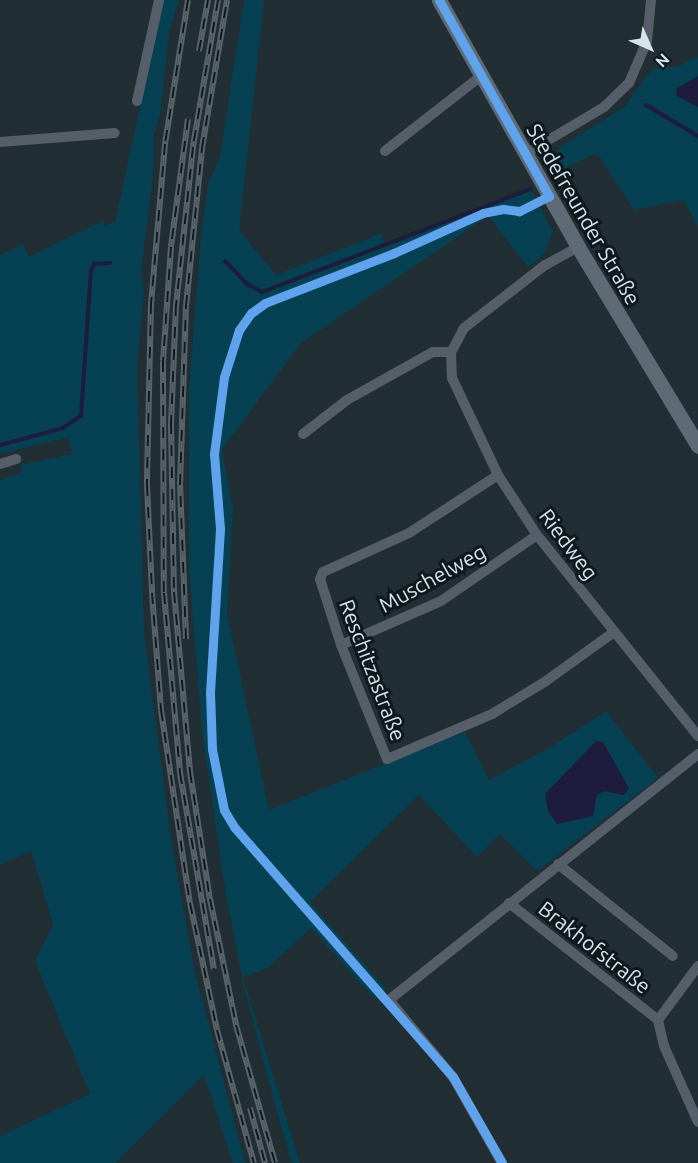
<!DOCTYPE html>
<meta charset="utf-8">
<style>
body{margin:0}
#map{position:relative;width:698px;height:1163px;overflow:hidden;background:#212e34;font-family:Ubuntu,sans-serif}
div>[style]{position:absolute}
.green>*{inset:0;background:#054153}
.water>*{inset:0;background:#1d1c3d}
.stream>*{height:4px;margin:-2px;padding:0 2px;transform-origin:2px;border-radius:2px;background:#1d1c3d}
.street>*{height:10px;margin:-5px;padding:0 5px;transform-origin:5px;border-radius:5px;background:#565e69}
.secondary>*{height:15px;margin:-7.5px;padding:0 7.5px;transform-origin:7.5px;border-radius:7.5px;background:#5e6a75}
.rail>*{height:6px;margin-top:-3px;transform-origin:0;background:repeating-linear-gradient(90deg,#0e181d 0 11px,#59646a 0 22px);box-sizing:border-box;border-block:2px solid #59646a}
.cycleway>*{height:9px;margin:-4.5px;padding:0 4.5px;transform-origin:4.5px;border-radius:4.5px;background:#60a3ed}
span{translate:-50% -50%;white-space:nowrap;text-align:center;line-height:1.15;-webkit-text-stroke:6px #0e181d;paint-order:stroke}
.street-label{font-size:21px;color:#d6e5eb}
.north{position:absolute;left:620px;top:18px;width:60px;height:60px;-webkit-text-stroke:4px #0e181d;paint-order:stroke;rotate:135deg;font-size:16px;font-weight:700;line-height:24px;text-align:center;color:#d6e5eb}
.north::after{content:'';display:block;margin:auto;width:21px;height:27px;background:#d6e5eb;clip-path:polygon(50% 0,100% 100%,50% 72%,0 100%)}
</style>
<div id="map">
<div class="green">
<div style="clip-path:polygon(163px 0,179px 0,169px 33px,160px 115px,154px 135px,154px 167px,141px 271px,144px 290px,137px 365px,144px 633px,171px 839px,194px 968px,245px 1163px,233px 1163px,204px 1075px,115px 1163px,0 1163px,0 1136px,90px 1094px,35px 961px,53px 924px,31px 851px,0 865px,0 480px,22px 473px,20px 465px,72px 454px,69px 437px,0 454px,0 255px,23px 244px,29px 257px,104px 220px,103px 226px,115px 222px)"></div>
<div style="clip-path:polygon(244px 0,264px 0,239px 230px,276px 275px,382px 233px,384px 246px,531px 190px,553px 232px,544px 254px,528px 267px,488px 216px,301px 343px,222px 449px,233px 509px,227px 613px,269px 810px,465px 732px,489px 780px,549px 748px,606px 711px,658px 778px,537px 871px,500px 834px,477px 857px,419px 795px,310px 902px,386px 989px,375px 999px,311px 928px,268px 968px,243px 977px,300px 1163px,292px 1163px,276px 1108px,244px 987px,226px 895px,202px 732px,189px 565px,189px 388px,201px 238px,208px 184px,220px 156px)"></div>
<div style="clip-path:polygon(698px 56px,698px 227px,684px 200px,634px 210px,597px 153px,569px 166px,555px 179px,551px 163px,560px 147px,624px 107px,653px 68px,679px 66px)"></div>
</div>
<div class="water">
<div style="clip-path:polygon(698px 76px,698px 107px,677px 96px,676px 89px)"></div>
<div style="clip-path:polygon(596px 741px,603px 742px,629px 788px,624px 795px,604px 791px,597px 795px,593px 816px,557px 824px,548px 811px,545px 794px)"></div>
</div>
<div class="stream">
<div style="left:646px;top:105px;width:61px;rotate:30.8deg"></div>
<div style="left:225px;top:261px;width:32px;rotate:46deg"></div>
<div style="left:247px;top:284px;width:17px;rotate:28deg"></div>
<div style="left:262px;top:292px;width:288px;rotate:-21deg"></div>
<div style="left:0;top:445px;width:65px;rotate:-15.1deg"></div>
<div style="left:63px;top:428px;width:22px;rotate:-34deg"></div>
<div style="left:81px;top:416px;width:145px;rotate:-86.1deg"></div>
<div style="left:91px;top:271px;width:8px;rotate:-67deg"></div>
<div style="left:94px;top:264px;width:16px;rotate:-4deg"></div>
</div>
<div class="street">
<div style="left:137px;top:101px;width:103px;rotate:-77.7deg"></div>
<div style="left:0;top:142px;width:115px;rotate:-4.5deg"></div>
<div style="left:385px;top:151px;width:122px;rotate:-38deg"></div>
<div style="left:525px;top:154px;width:92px;rotate:-30.7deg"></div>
<div style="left:604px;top:107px;width:35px;rotate:-44deg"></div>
<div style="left:629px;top:83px;width:46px;rotate:-66.8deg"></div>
<div style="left:647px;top:41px;width:41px;rotate:-84.4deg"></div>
<div style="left:578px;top:247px;width:38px;rotate:151deg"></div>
<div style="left:545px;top:265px;width:103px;rotate:142.1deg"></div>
<div style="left:464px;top:328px;width:27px;rotate:118deg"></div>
<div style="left:451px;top:352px;width:26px;rotate:88deg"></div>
<div style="left:452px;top:378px;width:107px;rotate:64.6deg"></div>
<div style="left:498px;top:475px;width:72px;rotate:57deg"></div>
<div style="left:537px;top:535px;width:258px;rotate:51.3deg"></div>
<div style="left:303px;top:434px;width:56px;rotate:-37.7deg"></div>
<div style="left:347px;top:400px;width:98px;rotate:-29.2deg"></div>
<div style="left:433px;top:352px;width:18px"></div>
<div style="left:0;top:464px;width:17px;rotate:-17deg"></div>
<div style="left:498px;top:475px;width:106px;rotate:146.9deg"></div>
<div style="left:409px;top:533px;width:94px;rotate:155.6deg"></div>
<div style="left:323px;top:572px;width:8px;rotate:113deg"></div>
<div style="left:320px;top:579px;width:69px;rotate:72.3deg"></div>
<div style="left:341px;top:645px;width:123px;rotate:68deg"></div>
<div style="left:387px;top:759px;width:114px;rotate:-23.2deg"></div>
<div style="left:492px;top:714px;width:63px;rotate:-31.4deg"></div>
<div style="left:546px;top:681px;width:84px;rotate:-35.8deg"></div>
<div style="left:341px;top:645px;width:109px;rotate:-23.7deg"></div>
<div style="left:441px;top:601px;width:116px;rotate:-34.5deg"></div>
<div style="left:558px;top:864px;width:147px;rotate:38.7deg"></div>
<div style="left:509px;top:903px;width:189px;rotate:38.1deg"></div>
<div style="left:698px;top:966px;width:67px;rotate:126.5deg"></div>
<div style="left:658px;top:1020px;width:27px;rotate:77deg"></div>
<div style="left:664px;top:1046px;width:83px;rotate:65.9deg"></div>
<div style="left:502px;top:1163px;width:99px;rotate:-119.7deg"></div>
<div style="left:453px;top:1077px;width:100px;rotate:-129.7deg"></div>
<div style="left:389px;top:1000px;width:395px;rotate:-38.5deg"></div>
</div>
<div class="secondary">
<div style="left:439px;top:0;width:283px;rotate:60.6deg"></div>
<div style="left:578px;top:247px;width:232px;rotate:58.9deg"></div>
</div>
<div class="rail">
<div style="left:188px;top:0;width:146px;rotate:99.1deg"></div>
<div style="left:165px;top:144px;width:160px;rotate:95deg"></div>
<div style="left:151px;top:303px;width:182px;rotate:91.3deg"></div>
<div style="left:147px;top:485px;width:108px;rotate:87.3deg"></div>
<div style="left:152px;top:593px;width:117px;rotate:85.6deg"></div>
<div style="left:161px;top:710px;width:195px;rotate:81.5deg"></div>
<div style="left:190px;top:903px;width:130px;rotate:78deg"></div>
<div style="left:217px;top:1030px;width:138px;rotate:74.5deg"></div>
<div style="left:218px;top:0;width:149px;rotate:99.7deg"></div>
<div style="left:193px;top:147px;width:159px;rotate:96.1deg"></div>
<div style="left:176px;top:305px;width:118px;rotate:92.4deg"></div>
<div style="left:171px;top:423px;width:169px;rotate:89deg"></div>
<div style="left:174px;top:592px;width:181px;rotate:84.9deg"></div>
<div style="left:190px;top:772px;width:129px;rotate:81.1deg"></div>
<div style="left:210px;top:899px;width:129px;rotate:78.3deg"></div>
<div style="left:236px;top:1025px;width:143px;rotate:74.2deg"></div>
<div style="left:199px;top:51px;width:52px;rotate:-80deg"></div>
<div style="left:188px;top:119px;width:129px;rotate:97.6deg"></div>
<div style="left:171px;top:247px;width:114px;rotate:94deg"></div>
<div style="left:163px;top:361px;width:232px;rotate:89.8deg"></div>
<div style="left:164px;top:593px;width:181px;rotate:84.9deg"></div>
<div style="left:180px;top:773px;width:199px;rotate:80.2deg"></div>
<div style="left:186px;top:639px;width:154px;rotate:-92.2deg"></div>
<div style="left:180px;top:485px;width:179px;rotate:-88.1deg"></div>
<div style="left:186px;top:306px;width:159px;rotate:-84.2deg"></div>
<div style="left:202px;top:148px;width:150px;rotate:-80.4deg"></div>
<div style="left:250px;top:1108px;width:57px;rotate:74.7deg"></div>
</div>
<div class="cycleway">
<div style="left:439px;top:0;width:225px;rotate:60.7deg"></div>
<div style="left:549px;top:196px;width:34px;rotate:153deg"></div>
<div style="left:519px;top:211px;width:16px;rotate:-173deg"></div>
<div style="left:503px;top:209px;width:20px;rotate:169deg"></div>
<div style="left:483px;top:213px;width:98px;rotate:155.8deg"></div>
<div style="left:394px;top:253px;width:138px;rotate:158.8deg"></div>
<div style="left:265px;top:303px;width:17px;rotate:144deg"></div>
<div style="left:251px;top:313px;width:21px;rotate:125deg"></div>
<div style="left:239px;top:330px;width:49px;rotate:107.7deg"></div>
<div style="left:224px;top:377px;width:78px;rotate:97.4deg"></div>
<div style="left:214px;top:454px;width:75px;rotate:85.4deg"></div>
<div style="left:220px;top:529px;width:163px;rotate:93.5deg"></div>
<div style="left:210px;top:692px;width:57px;rotate:88deg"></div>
<div style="left:212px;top:749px;width:62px;rotate:78.9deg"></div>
<div style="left:224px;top:810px;width:21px;rotate:59deg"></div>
<div style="left:235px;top:828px;width:331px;rotate:48.8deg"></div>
<div style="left:453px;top:1077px;width:99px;rotate:60.3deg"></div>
</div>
<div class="street-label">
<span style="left:584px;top:214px;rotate:60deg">Stedefreunder Straße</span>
<span style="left:569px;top:544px;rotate:53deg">Riedweg</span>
<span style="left:432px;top:578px;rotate:-29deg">Muschelweg</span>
<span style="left:373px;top:670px;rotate:69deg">Reschitzastraße</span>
<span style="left:595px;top:947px;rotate:38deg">Brakhofstraße</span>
</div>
<div class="north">N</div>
</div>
